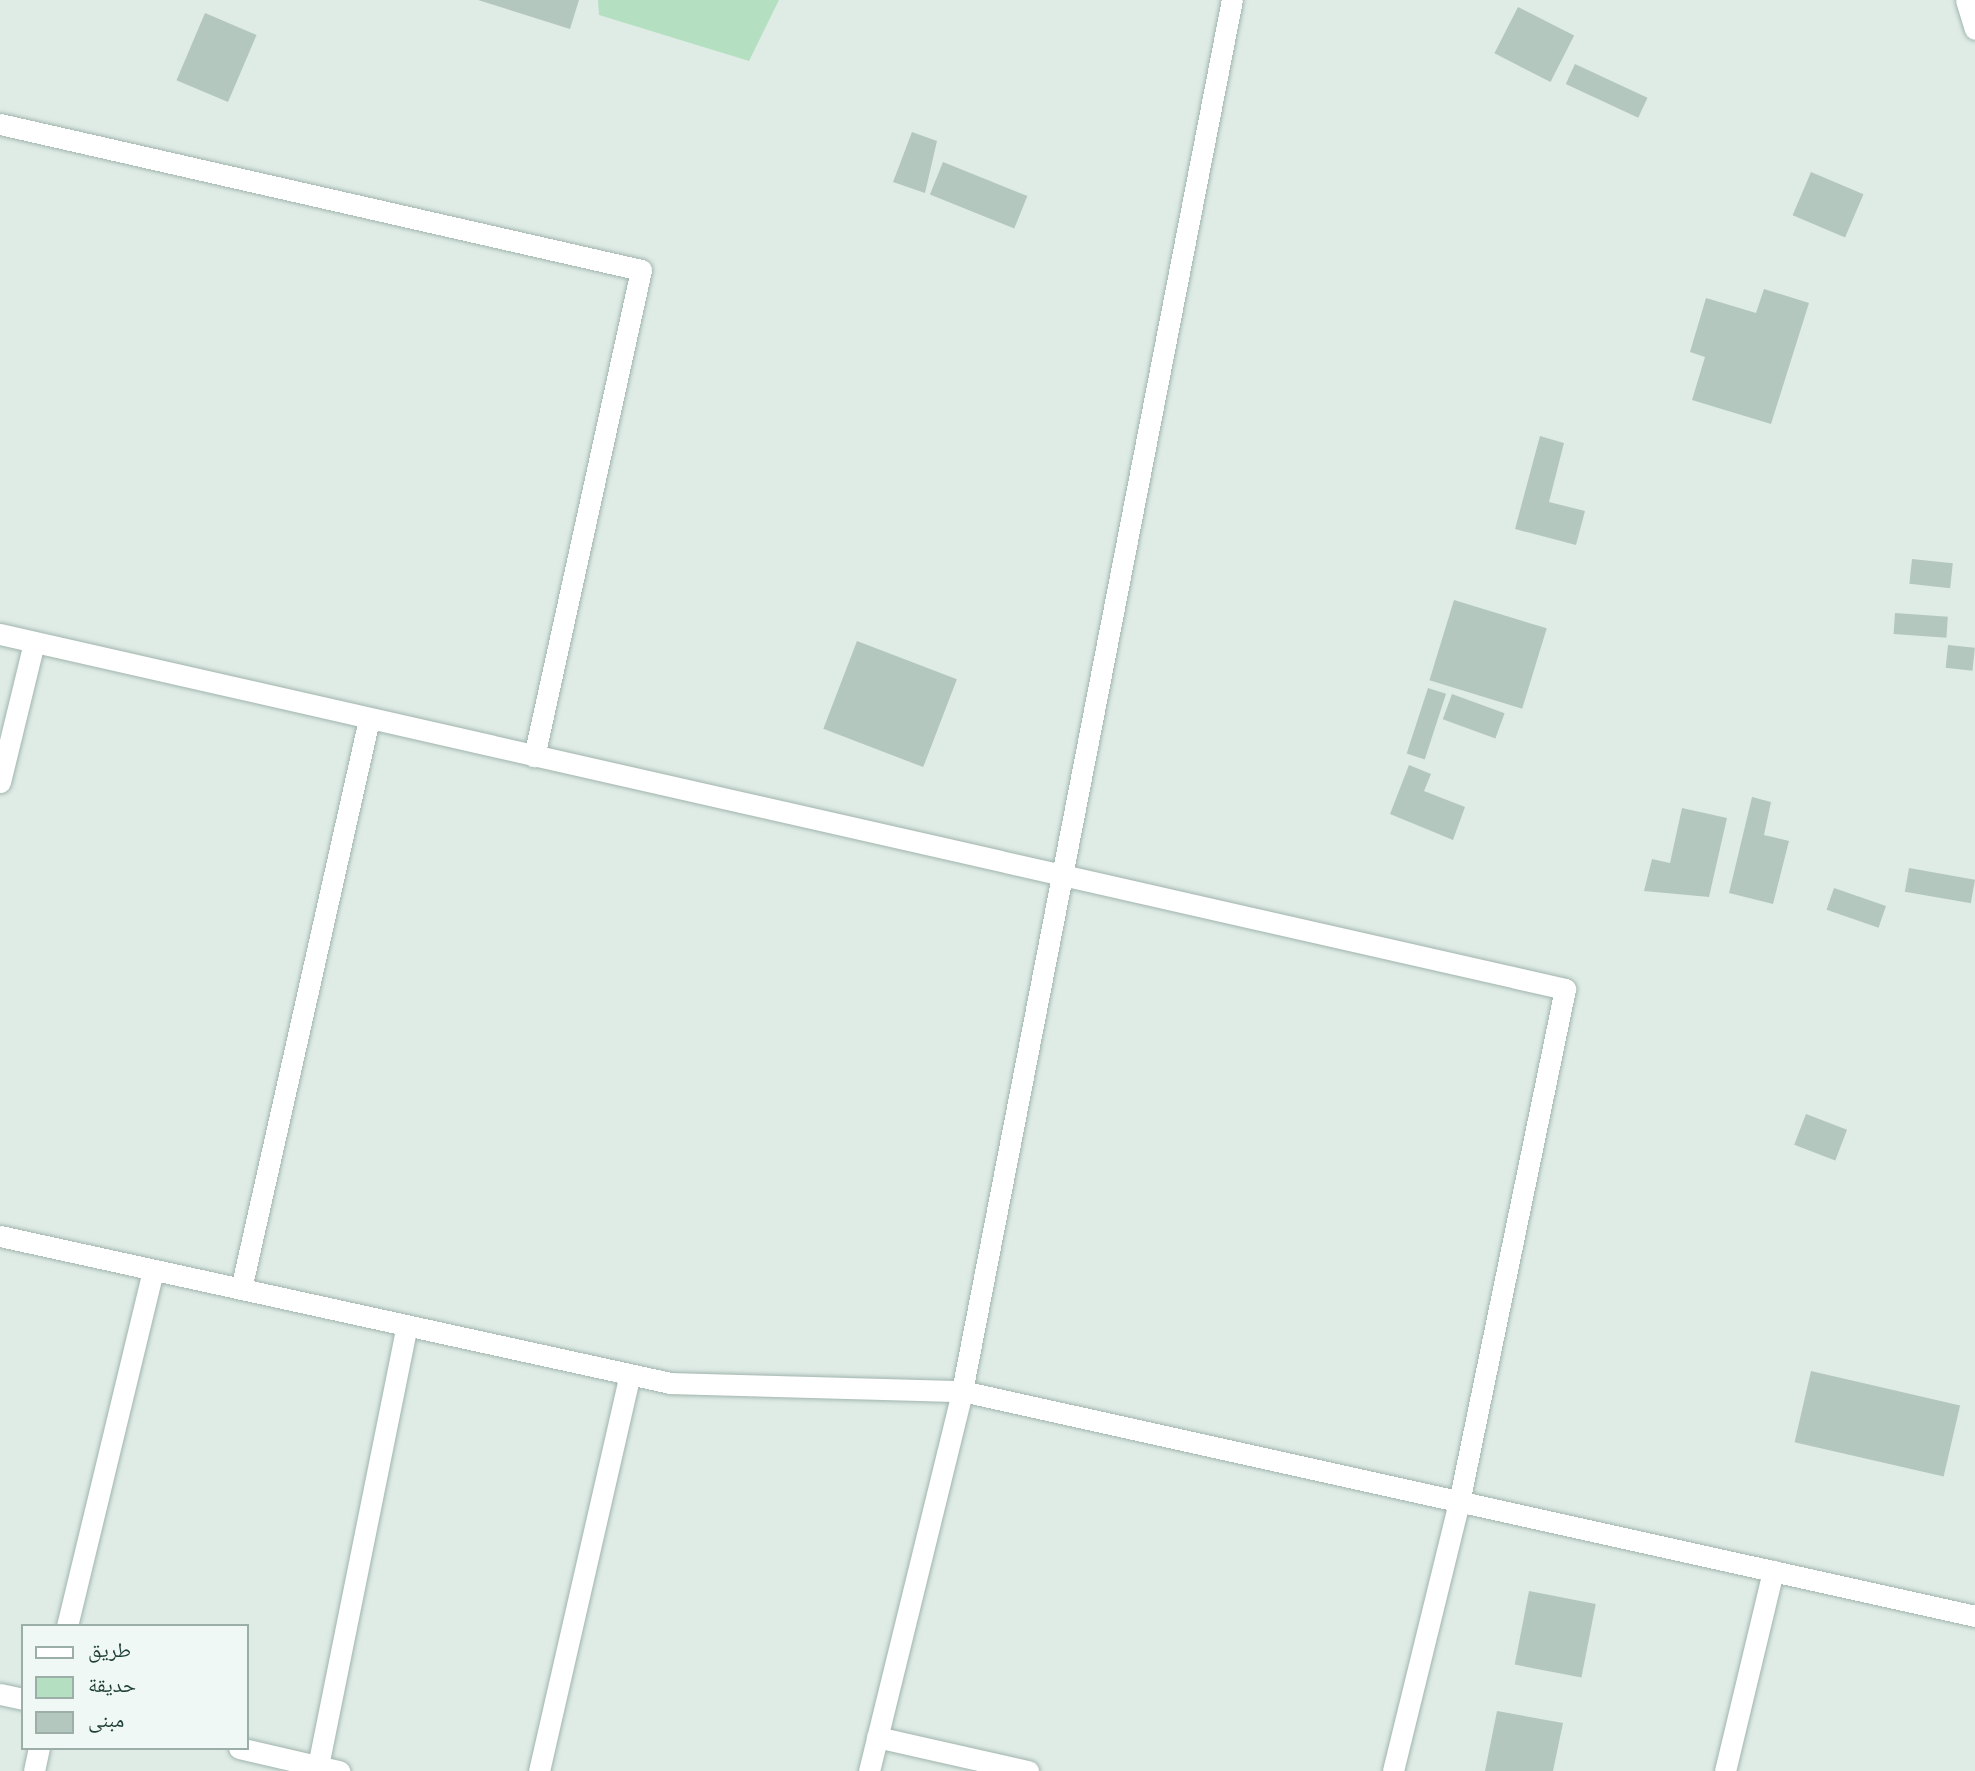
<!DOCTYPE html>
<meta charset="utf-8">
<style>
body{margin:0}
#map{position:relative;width:1975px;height:1771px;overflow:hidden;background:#dfece6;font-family:"Golos Text","Noto Naskh Arabic",sans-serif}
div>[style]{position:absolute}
.green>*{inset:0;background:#b4e0c1}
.building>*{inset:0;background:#b4c7bf;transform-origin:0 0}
.roads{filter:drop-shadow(0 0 2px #a1b4ae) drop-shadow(0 0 2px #a1b4ae)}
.minor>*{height:21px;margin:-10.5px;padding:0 10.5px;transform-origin:10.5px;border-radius:10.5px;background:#fff}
span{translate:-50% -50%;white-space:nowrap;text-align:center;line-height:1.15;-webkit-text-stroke:5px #eff8f4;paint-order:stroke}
.legend{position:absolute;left:21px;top:1624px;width:228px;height:126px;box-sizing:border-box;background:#eff8f4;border:2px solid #9baea8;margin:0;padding:9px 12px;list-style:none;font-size:21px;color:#1e3e36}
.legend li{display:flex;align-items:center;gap:14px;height:35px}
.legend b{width:35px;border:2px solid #9baea8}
</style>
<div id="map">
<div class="green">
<div style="clip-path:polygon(598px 0,779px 0,749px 61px,599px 15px)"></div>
</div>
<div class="building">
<div style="clip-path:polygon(478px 0,579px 0,570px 29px)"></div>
<div style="left:1518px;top:7px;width:63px;height:52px;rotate:27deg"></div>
<div style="left:205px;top:13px;width:56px;height:73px;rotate:23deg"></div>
<div style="left:1575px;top:64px;width:80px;height:22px;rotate:25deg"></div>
<div style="clip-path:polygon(912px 132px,937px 141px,925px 193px,893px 182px)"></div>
<div style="left:943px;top:162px;width:91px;height:35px;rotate:22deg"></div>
<div style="left:1811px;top:172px;width:57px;height:47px;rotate:23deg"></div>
<div style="clip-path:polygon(1764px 289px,1809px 303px,1771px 424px,1692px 400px,1705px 357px,1690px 352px,1706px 298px,1756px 313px)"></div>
<div style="clip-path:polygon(1540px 436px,1564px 443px,1549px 502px,1585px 511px,1576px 545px,1515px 529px)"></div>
<div style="left:1912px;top:559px;width:41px;height:25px;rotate:6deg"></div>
<div style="left:1454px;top:600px;width:97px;height:84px;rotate:17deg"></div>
<div style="left:1895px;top:613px;width:53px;height:21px;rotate:4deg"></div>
<div style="left:857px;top:641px;width:107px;height:94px;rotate:21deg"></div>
<div style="left:1948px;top:645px;width:27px;height:23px;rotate:6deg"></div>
<div style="left:1428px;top:688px;width:19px;height:69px;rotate:18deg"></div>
<div style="left:1452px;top:694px;width:56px;height:27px;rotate:20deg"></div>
<div style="clip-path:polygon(1409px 765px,1431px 774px,1424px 791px,1465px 807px,1453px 840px,1390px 814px)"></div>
<div style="clip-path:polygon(1752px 797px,1771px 802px,1764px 835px,1789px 841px,1773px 904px,1729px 893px)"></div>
<div style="clip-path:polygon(1682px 808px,1727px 818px,1709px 897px,1644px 891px,1652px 859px,1670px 863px)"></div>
<div style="left:1909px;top:868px;width:67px;height:24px;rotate:10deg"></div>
<div style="left:1834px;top:888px;width:55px;height:23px;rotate:19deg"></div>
<div style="left:1806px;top:1114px;width:44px;height:33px;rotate:21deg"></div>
<div style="left:1811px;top:1371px;width:153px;height:73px;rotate:13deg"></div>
<div style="left:1529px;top:1591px;width:68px;height:75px;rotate:11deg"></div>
<div style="clip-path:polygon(1497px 1711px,1563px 1723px,1553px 1771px,1485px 1771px)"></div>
</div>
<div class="roads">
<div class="minor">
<div style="left:1966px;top:0;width:30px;rotate:73deg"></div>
<div style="left:0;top:124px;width:657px;rotate:12.83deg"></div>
<div style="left:641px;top:270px;width:498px;rotate:102.4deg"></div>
<div style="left:0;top:634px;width:1605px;rotate:12.78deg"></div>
<div style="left:1565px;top:989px;width:524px;rotate:101.67deg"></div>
<div style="left:1459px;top:1502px;width:277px;rotate:103.8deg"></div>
<div style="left:0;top:782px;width:144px;rotate:-76.3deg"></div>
<div style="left:0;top:1236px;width:686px;rotate:12.37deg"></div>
<div style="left:670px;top:1383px;width:292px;rotate:1.6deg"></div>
<div style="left:962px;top:1391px;width:1038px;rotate:12.52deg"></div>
<div style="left:241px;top:1289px;width:584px;rotate:-77.34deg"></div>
<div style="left:67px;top:1626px;width:366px;rotate:-76.4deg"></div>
<div style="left:0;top:1694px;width:24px;rotate:12deg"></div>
<div style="left:877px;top:1737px;width:155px;rotate:12.7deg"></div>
<div style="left:239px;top:1748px;width:103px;rotate:13deg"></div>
<div style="left:34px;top:1771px;width:24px;rotate:-78deg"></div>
<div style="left:317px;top:1771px;width:454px;rotate:-78.6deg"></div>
<div style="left:539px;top:1771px;width:406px;rotate:-77.1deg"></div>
<div style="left:869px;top:1771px;width:391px;rotate:-76.2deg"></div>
<div style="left:962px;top:1391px;width:1417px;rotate:-79.02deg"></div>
<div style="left:1725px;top:1771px;width:206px;rotate:-76.5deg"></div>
</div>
</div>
<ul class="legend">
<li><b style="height:9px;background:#fff"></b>طريق</li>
<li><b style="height:19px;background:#b4e0c1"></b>حديقة</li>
<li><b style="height:19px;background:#b4c7bf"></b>مبنى</li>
</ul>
</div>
